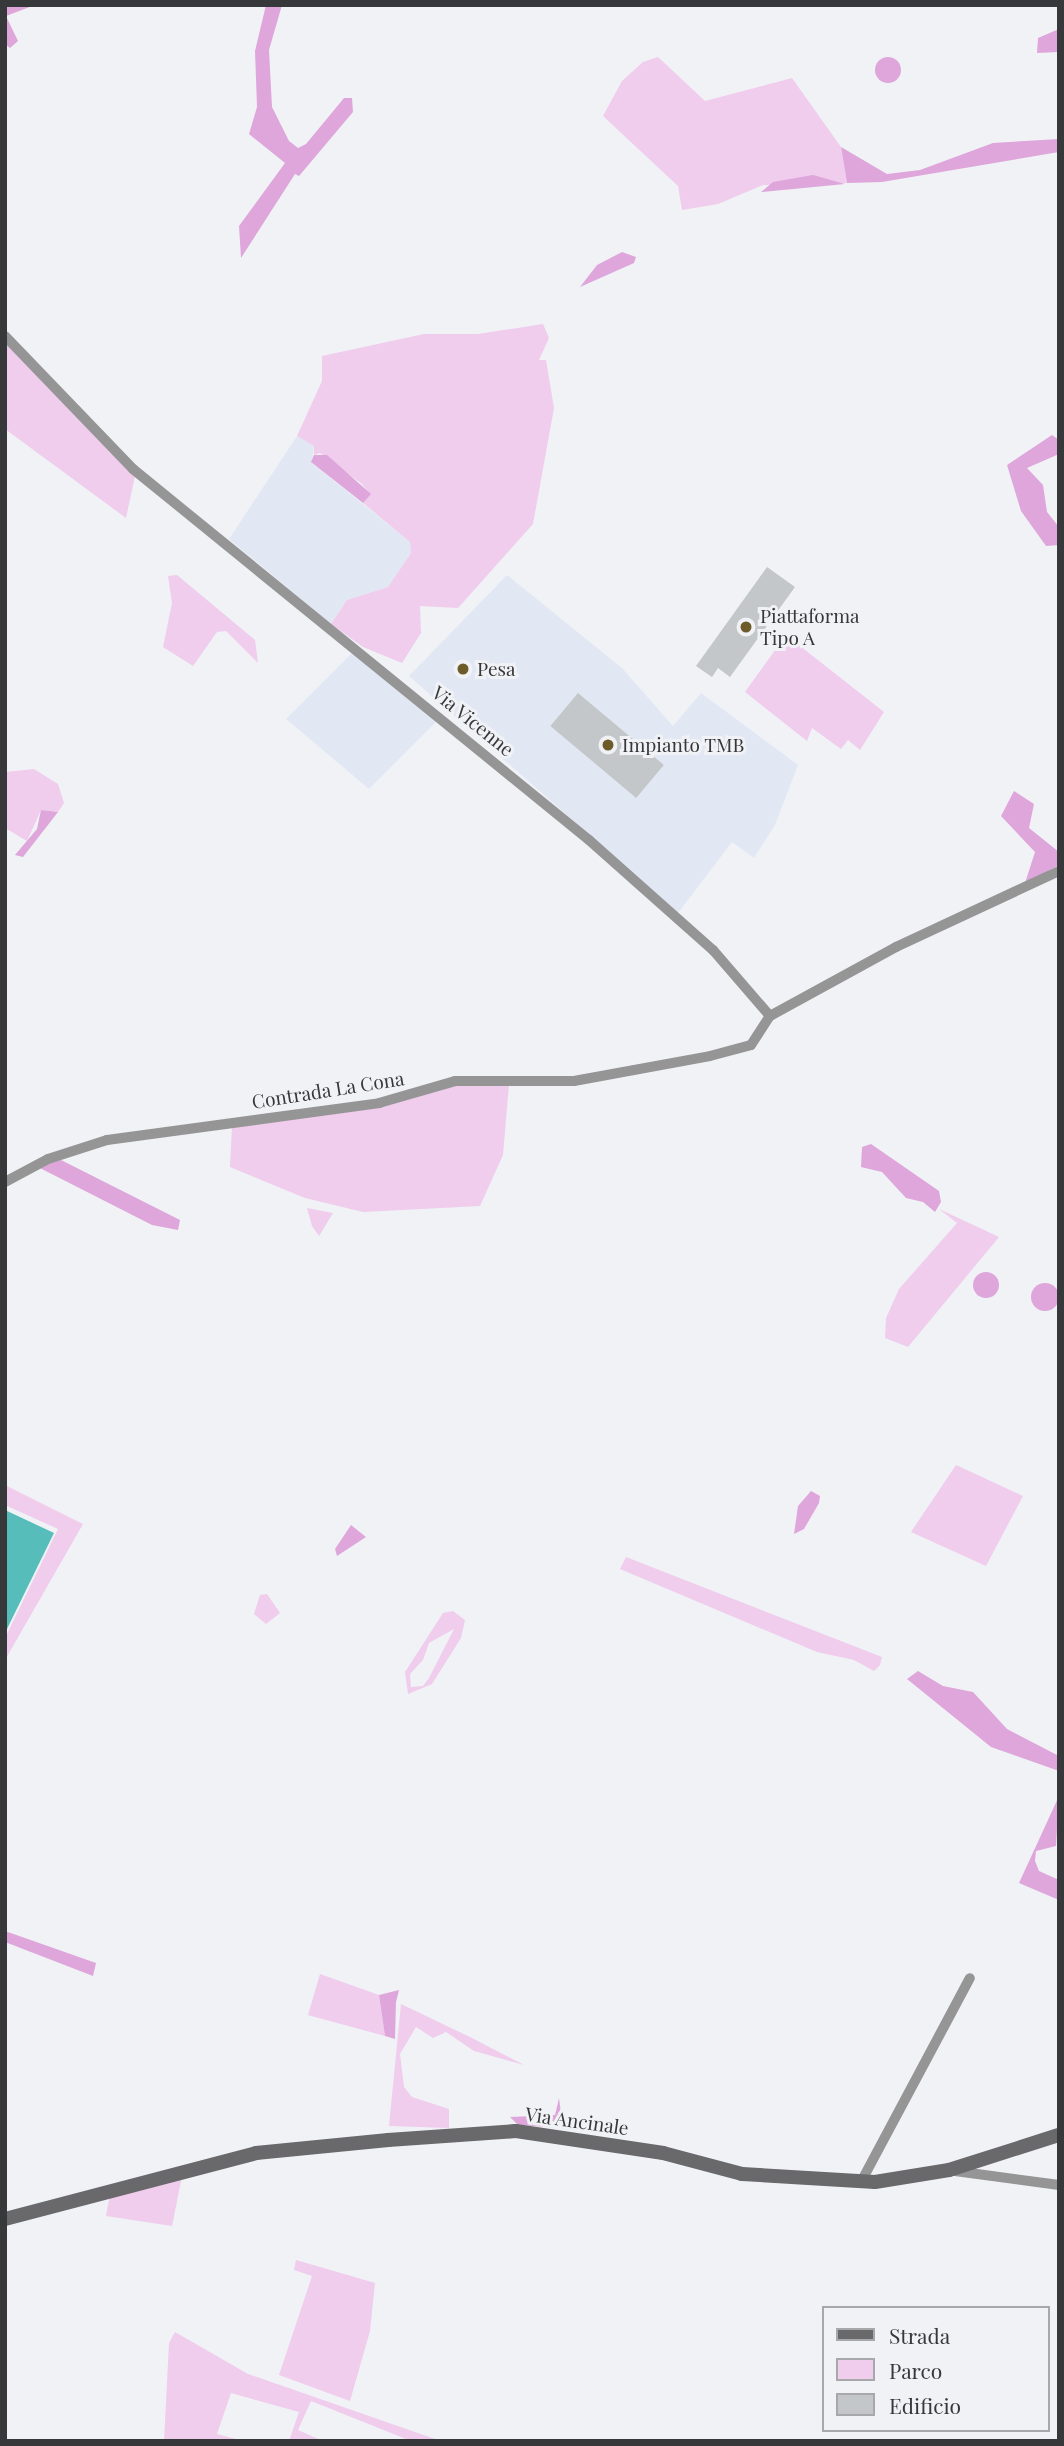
<!DOCTYPE html>
<style>
body{margin:0}
#map{position:relative;width:1064px;height:2446px;overflow:hidden;background:#f0f2f6;font-family:"Playfair Display",serif}
div>[style]{position:absolute}
.built>*{inset:0;background:#e2e8f3}
.green>*{inset:0;background:#f0cced}
.forest>*{inset:0;background:#dea6db}
.round{border-radius:50%}
.water>*{inset:0;background:#56bdba}
.building>*{inset:0;background:#c3c7c9;transform-origin:0 0}
.minor>*{height:10px;margin:-5px;padding:0 5px;transform-origin:5px;border-radius:5px;background:#959596}
.secondary>*{height:14px;margin:-7px;padding:0 7px;transform-origin:7px;border-radius:7px;background:#69696b}
.dots>*{width:19px;height:19px;translate:-50% -50%;box-sizing:border-box;border:4px solid #f0f2f6;border-radius:50%}
span{translate:-50% -50%;white-space:nowrap;text-align:center;line-height:1.15;-webkit-text-stroke:6px #f0f2f6;paint-order:stroke}
.poi-label{font-size:19px;color:#373839}
.left{translate:0 -50%;text-align:left}
.street-label{font-size:19px;color:#373839}
.frame{position:absolute;inset:0;border:7px solid #373839;pointer-events:none}
.legend{position:absolute;left:822px;top:2306px;width:228px;height:126px;box-sizing:border-box;background:#f0f2f6;border:2px solid #a6a8aa;margin:0;padding:9px 12px;list-style:none;font-size:21px;color:#373839}
.legend li{display:flex;align-items:center;gap:14px;height:35px}
.legend b{width:35px;border:2px solid #a6a8aa}
</style>
<div id="map">
<div class="built">
<div style="clip-path:polygon(297px 436px,314px 446px,312px 463px,410px 542px,411px 553px,388px 587px,347px 600px,331px 624px,229px 539px)"></div>
<div style="clip-path:polygon(507px 575px,622px 668px,673px 726px,701px 693px,798px 765px,775px 825px,754px 858px,732px 842px,678px 913px,409px 676px)"></div>
<div style="clip-path:polygon(352px 653px,439px 719px,369px 789px,286px 719px)"></div>
</div>
<div class="green">
<div style="clip-path:polygon(658px 57px,705px 101px,792px 78px,841px 147px,847px 183px,763px 185px,718px 204px,682px 210px,678px 186px,603px 116px,622px 81px,643px 62px)"></div>
<div style="clip-path:polygon(543px 324px,549px 338px,539px 360px,546px 360px,554px 408px,533px 524px,458px 608px,420px 606px,421px 633px,402px 663px,363px 647px,331px 624px,347px 600px,388px 587px,411px 553px,410px 542px,363px 503px,370px 494px,362px 484px,320px 453px,314px 455px,314px 446px,297px 436px,322px 381px,322px 356px,424px 334px,478px 334px)"></div>
<div style="clip-path:polygon(5px 342px,135px 476px,126px 518px,5px 429px)"></div>
<div style="clip-path:polygon(177px 575px,255px 640px,258px 663px,226px 631px,217px 632px,193px 666px,163px 647px,172px 603px,168px 576px)"></div>
<div style="clip-path:polygon(786px 635px,884px 712px,860px 750px,848px 740px,841px 749px,812px 728px,807px 741px,745px 692px)"></div>
<div style="clip-path:polygon(34px 769px,58px 784px,64px 803px,58px 812px,41px 810px,27px 841px,5px 828px,5px 772px)"></div>
<div style="clip-path:polygon(460px 1084px,509px 1084px,503px 1155px,480px 1206px,363px 1212px,305px 1198px,230px 1167px,232px 1126px)"></div>
<div style="clip-path:polygon(307px 1208px,333px 1213px,319px 1236px,312px 1226px)"></div>
<div style="clip-path:polygon(939px 1209px,999px 1237px,908px 1347px,885px 1338px,886px 1318px,899px 1289px,957px 1223px)"></div>
<div style="clip-path:polygon(956px 1465px,1023px 1496px,986px 1566px,911px 1532px)"></div>
<div style="clip-path:polygon(5px 1485px,83px 1524px,5px 1660px,5px 1638px,58px 1529px,5px 1505px)"></div>
<div style="clip-path:polygon(626px 1557px,882px 1657px,880px 1665px,874px 1671px,854px 1660px,817px 1652px,620px 1569px)"></div>
<div style="clip-path:polygon(267px 1594px,280px 1613px,266px 1624px,254px 1614px,260px 1595px)"></div>
<div style="clip-path:polygon(evenodd,453px 1611px,465px 1620px,461px 1638px,432px 1684px,408px 1694px,405px 1672px,443px 1613px,453px 1611px,454px 1629px,429px 1678px,423px 1686px,411px 1687px,410px 1674px,423px 1660px,429px 1643px,454px 1629px)"></div>
<div style="clip-path:polygon(320px 1974px,379px 1995px,385px 2036px,308px 2015px)"></div>
<div style="clip-path:polygon(401px 2004px,472px 2038px,524px 2065px,474px 2051px,446px 2032px,433px 2038px,416px 2027px,400px 2054px,404px 2087px,412px 2097px,449px 2109px,449px 2128px,389px 2126px)"></div>
<div style="clip-path:polygon(182px 2176px,172px 2226px,106px 2216px,110px 2195px)"></div>
<div style="clip-path:polygon(296px 2260px,375px 2283px,370px 2331px,350px 2401px,279px 2375px,312px 2276px,294px 2270px)"></div>
<div style="clip-path:polygon(175px 2332px,248px 2374px,441px 2441px,411px 2441px,311px 2401px,298px 2430px,323px 2441px,289px 2441px,299px 2412px,231px 2393px,217px 2434px,243px 2441px,164px 2441px,169px 2343px)"></div>
</div>
<div class="forest">
<div style="clip-path:polygon(5px 5px,35px 5px,6px 16px,18px 41px,10px 48px,5px 44px)"></div>
<div style="clip-path:polygon(266px 5px,282px 5px,269px 50px,272px 107px,289px 141px,298px 148px,306px 144px,344px 98px,352px 98px,353px 112px,299px 176px,295px 174px,241px 258px,239px 226px,285px 163px,249px 134px,257px 107px,255px 51px)"></div>
<div style="clip-path:polygon(1059px 29px,1059px 52px,1037px 53px,1038px 38px)"></div>
<div class="round" style="left:875px;top:57px;width:26px;height:26px"></div>
<div style="clip-path:polygon(1059px 139px,1059px 152px,882px 182px,847px 183px,841px 147px,887px 174px,920px 170px,993px 143px)"></div>
<div style="clip-path:polygon(813px 175px,845px 184px,761px 192px,773px 182px)"></div>
<div style="clip-path:polygon(622px 252px,636px 257px,634px 263px,580px 287px,597px 265px)"></div>
<div style="clip-path:polygon(1052px 435px,1059px 440px,1059px 454px,1027px 468px,1043px 485px,1047px 512px,1059px 527px,1059px 545px,1046px 546px,1021px 511px,1007px 465px)"></div>
<div style="clip-path:polygon(314px 455px,327px 455px,371px 494px,363px 503px,311px 462px)"></div>
<div style="clip-path:polygon(1014px 791px,1034px 804px,1029px 828px,1059px 852px,1059px 865px,1025px 883px,1035px 852px,1001px 816px)"></div>
<div style="clip-path:polygon(41px 810px,58px 812px,23px 857px,15px 855px,37px 829px)"></div>
<div style="clip-path:polygon(871px 1144px,939px 1191px,941px 1202px,935px 1212px,923px 1202px,906px 1198px,882px 1172px,861px 1167px,862px 1147px)"></div>
<div style="clip-path:polygon(61px 1160px,180px 1220px,178px 1230px,152px 1225px,34px 1165px)"></div>
<div class="round" style="left:973px;top:1272px;width:26px;height:26px"></div>
<div class="round" style="left:1031px;top:1283px;width:28px;height:28px"></div>
<div style="clip-path:polygon(811px 1491px,820px 1496px,819px 1503px,804px 1529px,794px 1534px,798px 1506px)"></div>
<div style="clip-path:polygon(351px 1525px,366px 1537px,337px 1556px,335px 1549px)"></div>
<div style="clip-path:polygon(918px 1671px,943px 1686px,973px 1692px,1007px 1729px,1059px 1756px,1059px 1771px,991px 1747px,907px 1679px)"></div>
<div style="clip-path:polygon(1059px 1796px,1056px 1846px,1036px 1851px,1035px 1861px,1039px 1871px,1059px 1880px,1059px 1900px,1019px 1883px)"></div>
<div style="clip-path:polygon(5px 1931px,96px 1963px,93px 1976px,5px 1942px)"></div>
<div style="clip-path:polygon(399px 1990px,396px 2002px,395px 2039px,385px 2036px,379px 1995px)"></div>
<div style="clip-path:polygon(559px 2098px,563px 2128px,518px 2125px,510px 2117px,555px 2115px)"></div>
</div>
<div class="water">
<div style="clip-path:polygon(5px 1510px,54px 1533px,5px 1633px)"></div>
</div>
<div class="building">
<div style="clip-path:polygon(767px 567px,795px 587px,730px 677px,718px 668px,712px 677px,696px 666px)"></div>
<div style="left:578px;top:693px;width:112px;height:43px;rotate:40deg"></div>
</div>
<div class="minor">
<div style="left:5px;top:336px;width:185px;rotate:46.1deg"></div>
<div style="left:133px;top:469px;width:588px;rotate:39.13deg"></div>
<div style="left:589px;top:840px;width:166px;rotate:41.6deg"></div>
<div style="left:713px;top:950px;width:87px;rotate:49.2deg"></div>
<div style="left:770px;top:1016px;width:144px;rotate:-28.7deg"></div>
<div style="left:896px;top:947px;width:180px;rotate:-25deg"></div>
<div style="left:5px;top:1182px;width:49px;rotate:-28.1deg"></div>
<div style="left:48px;top:1159px;width:62px;rotate:-17.9deg"></div>
<div style="left:107px;top:1140px;width:275px;rotate:-7.7deg"></div>
<div style="left:379px;top:1103px;width:79px;rotate:-16.1deg"></div>
<div style="left:455px;top:1081px;width:119px"></div>
<div style="left:574px;top:1081px;width:138px;rotate:-10.4deg"></div>
<div style="left:710px;top:1056px;width:42px;rotate:-15deg"></div>
<div style="left:751px;top:1045px;width:35px;rotate:-57deg"></div>
<div style="left:955px;top:2171px;width:105px;rotate:7.7deg"></div>
<div style="left:861px;top:2182px;width:231px;rotate:-61.9deg"></div>
</div>
<div class="secondary">
<div style="left:5px;top:2219px;width:260px;rotate:-14.7deg"></div>
<div style="left:256px;top:2153px;width:133px;rotate:-5.6deg"></div>
<div style="left:388px;top:2140px;width:128px;rotate:-4deg"></div>
<div style="left:516px;top:2131px;width:149px;rotate:8.5deg"></div>
<div style="left:663px;top:2153px;width:82px;rotate:14.9deg"></div>
<div style="left:742px;top:2174px;width:133px;rotate:3.4deg"></div>
<div style="left:875px;top:2182px;width:75px;rotate:-9.2deg"></div>
<div style="left:949px;top:2170px;width:115px;rotate:-17.7deg"></div>
</div>
<div class="dots">
<div style="left:746px;top:627px;background:#6d5c2a"></div>
<div style="left:463px;top:669px;background:#6d5c2a"></div>
<div style="left:608px;top:745px;background:#6d5c2a"></div>
</div>
<div class="poi-label">
<span class="left" style="left:760px;top:627px">Piattaforma<br>Tipo A</span>
<span class="left" style="left:477px;top:669px">Pesa</span>
<span class="left" style="left:622px;top:745px">Impianto TMB</span>
</div>
<div class="street-label">
<span style="left:473px;top:721px;rotate:39deg">Via Vicenne</span>
<span style="left:328px;top:1090px;rotate:-9deg">Contrada La Cona</span>
<span style="left:577px;top:2121px;rotate:8deg">Via Ancinale</span>
</div>
<div class="frame"></div>
<ul class="legend">
<li><b style="height:9px;background:#69696b"></b>Strada</li>
<li><b style="height:19px;background:#f0cced"></b>Parco</li>
<li><b style="height:19px;background:#c3c7c9"></b>Edificio</li>
</ul>
</div>
